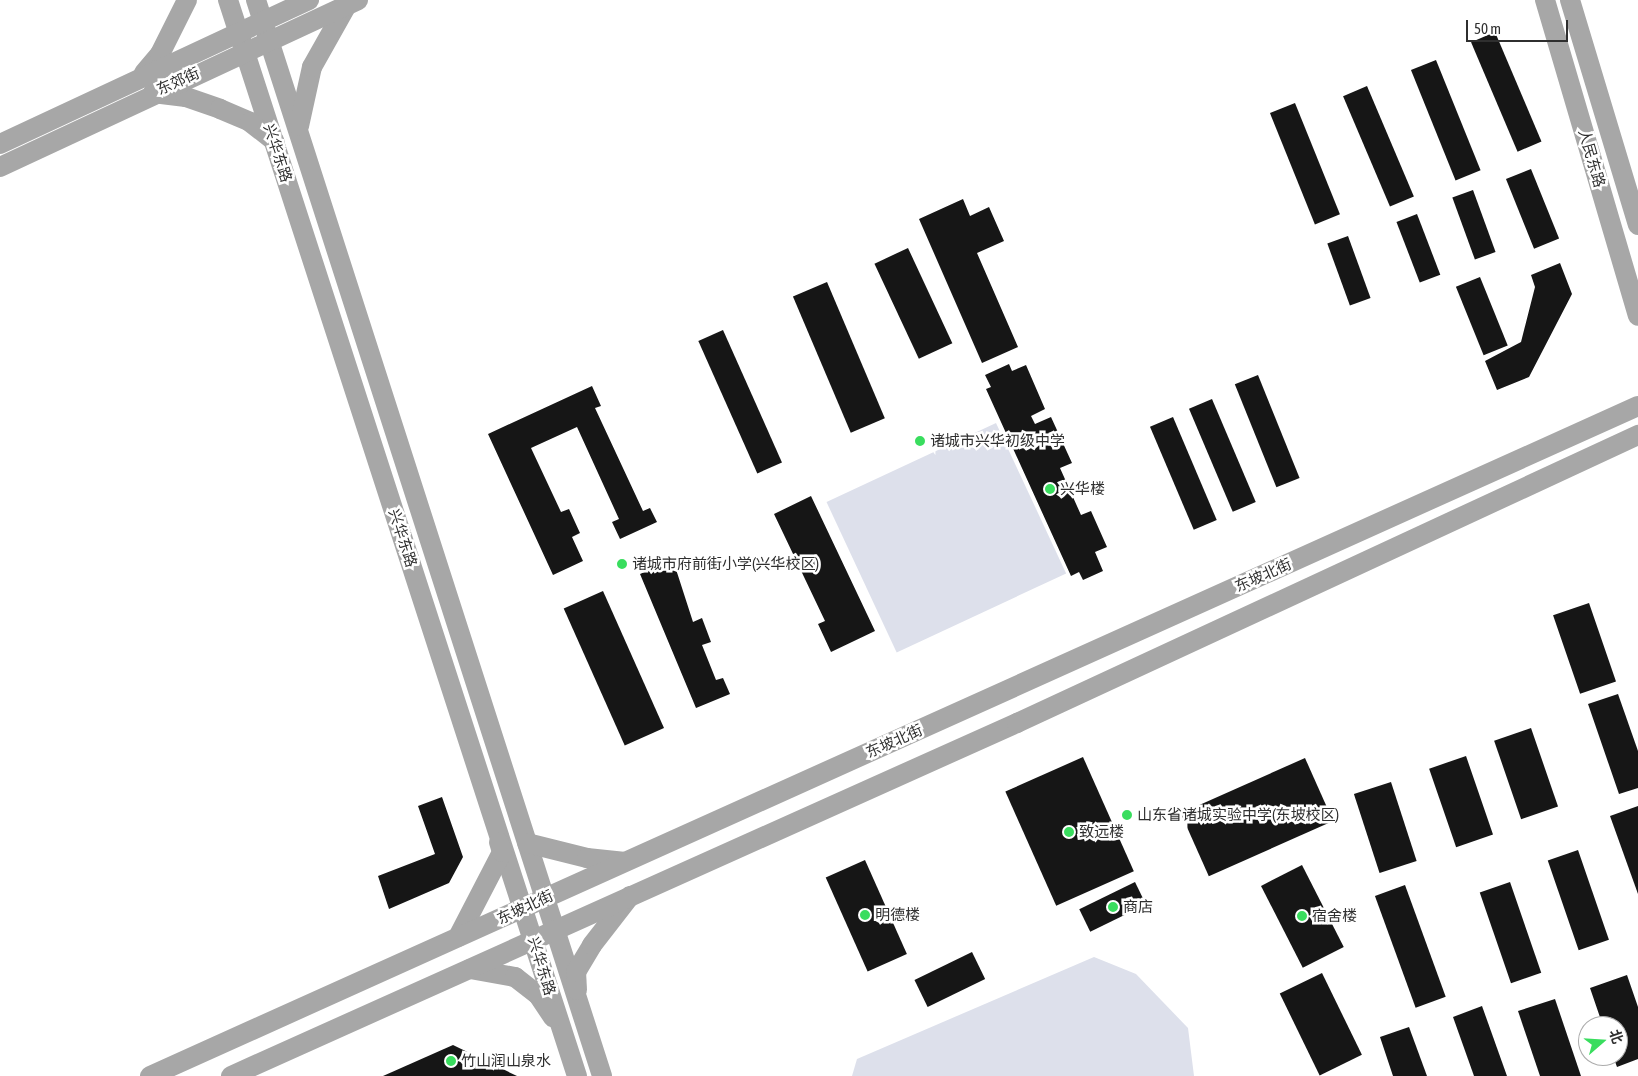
<!DOCTYPE html>
<meta charset="utf-8">
<style>
body{margin:0}
#map{position:relative;width:1638px;height:1076px;overflow:hidden;background:#fff;font-family:"Asap Condensed","Noto Sans SC",sans-serif}
div>[style]{position:absolute}
.green>*{inset:0;background:#dde0eb;transform-origin:0 0}
.building>*{inset:0;background:#161616;transform-origin:0 0}
.major>*{height:20px;margin:-10px;padding:0 10px;transform-origin:10px;border-radius:10px;background:#a7a7a7}
.dots>*{width:14px;height:14px;translate:-50% -50%;box-sizing:border-box;border:2px solid #fff;border-radius:50%}
span{translate:-50% -50%;white-space:nowrap;text-align:center;line-height:1.15;-webkit-text-stroke:5px #fff;paint-order:stroke}
.street-label{font-size:15px;color:#2f2f2f}
.poi-label{font-size:15px;color:#2f2f2f}
.left{translate:0 -50%;text-align:left}
.north{position:absolute;left:1578px;top:1016px;width:50px;height:50px;box-sizing:border-box;background:#fff;border:1px solid #acacac;border-radius:50%;rotate:71deg;font-size:14px;font-weight:700;line-height:20px;text-align:center;color:#2f2f2f}
.north::after{content:'';display:block;margin:auto;width:18px;height:22px;background:#39dd5e;clip-path:polygon(50% 0,100% 100%,50% 72%,0 100%)}
.scale{position:absolute;left:1466px;top:20px;width:102px;height:22px;box-sizing:border-box;border:2px solid #2f2f2f;border-top:0;padding-left:6px;font-size:15px;line-height:18px;white-space:nowrap;color:#2f2f2f;-webkit-text-stroke:4px #fff;paint-order:stroke}
</style>
<div id="map">
<div class="green">
<div style="left:996px;top:423px;width:166px;height:187px;rotate:65deg"></div>
<div style="clip-path:polygon(1094px 957px,1136px 974px,1188px 1028px,1194px 1076px,852px 1076px,857px 1059px)"></div>
</div>
<div class="building">
<div style="left:1495px;top:32px;width:119px;height:26px;rotate:67deg"></div>
<div style="left:1436px;top:60px;width:119px;height:27px;rotate:68deg"></div>
<div style="left:1367px;top:86px;width:120px;height:26px;rotate:67deg"></div>
<div style="left:1295px;top:103px;width:120px;height:27px;rotate:68deg"></div>
<div style="left:1531px;top:169px;width:75px;height:27px;rotate:68deg"></div>
<div style="left:1473px;top:190px;width:66px;height:22px;rotate:70deg"></div>
<div style="clip-path:polygon(963px 199px,970px 216px,989px 207px,1004px 241px,977px 253px,1018px 347px,982px 363px,919px 219px)"></div>
<div style="left:1417px;top:214px;width:65px;height:22px;rotate:69deg"></div>
<div style="left:1348px;top:236px;width:66px;height:22px;rotate:70deg"></div>
<div style="left:908px;top:248px;width:105px;height:37px;rotate:65deg"></div>
<div style="clip-path:polygon(1560px 263px,1572px 294px,1529px 377px,1497px 390px,1485px 361px,1521px 342px,1535px 287px,1531px 275px)"></div>
<div style="left:1480px;top:277px;width:74px;height:26px;rotate:68deg"></div>
<div style="left:827px;top:282px;width:148px;height:37px;rotate:67deg"></div>
<div style="left:723px;top:330px;width:145px;height:27px;rotate:66deg"></div>
<div style="clip-path:polygon(1009px 364px,1012px 371px,1026px 365px,1045px 409px,1031px 416px,1035px 424px,1051px 417px,1072px 463px,1060px 468px,1081px 515px,1091px 511px,1107px 547px,1095px 552px,1103px 571px,1083px 580px,1079px 572px,1071px 576px,986px 389px,991px 387px,985px 375px)"></div>
<div style="left:1258px;top:375px;width:111px;height:25px;rotate:68deg"></div>
<div style="clip-path:polygon(592px 386px,601px 406px,595px 408px,643px 511px,650px 508px,657px 522px,620px 539px,612px 522px,619px 519px,577px 427px,531px 448px,561px 512px,569px 509px,580px 533px,572px 537px,583px 561px,553px 575px,488px 434px)"></div>
<div style="left:1212px;top:399px;width:112px;height:25px;rotate:67deg"></div>
<div style="left:1173px;top:417px;width:112px;height:25px;rotate:67deg"></div>
<div style="clip-path:polygon(811px 496px,875px 631px,831px 652px,818px 624px,825px 621px,774px 514px)"></div>
<div style="clip-path:polygon(673px 560px,693px 622px,702px 618px,711px 642px,702px 645px,716px 680px,723px 678px,730px 694px,696px 708px,640px 574px)"></div>
<div style="left:603px;top:591px;width:150px;height:43px;rotate:66deg"></div>
<div style="left:1589px;top:603px;width:83px;height:38px;rotate:71deg"></div>
<div style="clip-path:polygon(1618px 694px,1638px 751px,1638px 788px,1619px 794px,1588px 704px)"></div>
<div style="left:1531px;top:728px;width:83px;height:39px;rotate:71deg"></div>
<div style="left:1466px;top:756px;width:83px;height:39px;rotate:71deg"></div>
<div style="left:1083px;top:757px;width:125px;height:85px;rotate:66deg"></div>
<div style="left:1305px;top:758px;width:69px;height:136px;rotate:66deg"></div>
<div style="left:1391px;top:782px;width:83px;height:39px;rotate:72deg"></div>
<div style="clip-path:polygon(442px 797px,463px 857px,449px 883px,389px 909px,378px 876px,435px 854px,418px 806px)"></div>
<div style="clip-path:polygon(1638px 806px,1638px 894px,1610px 816px)"></div>
<div style="left:1578px;top:850px;width:95px;height:32px;rotate:71deg"></div>
<div style="left:865px;top:860px;width:103px;height:43px;rotate:66deg"></div>
<div style="left:1302px;top:865px;width:92px;height:46px;rotate:63deg"></div>
<div style="left:1135px;top:882px;width:25px;height:62px;rotate:64deg"></div>
<div style="left:1510px;top:882px;width:96px;height:32px;rotate:71deg"></div>
<div style="left:1405px;top:885px;width:119px;height:32px;rotate:70deg"></div>
<div style="left:972px;top:952px;width:30px;height:64px;rotate:64deg"></div>
<div style="left:1322px;top:973px;width:91px;height:47px;rotate:64deg"></div>
<div style="clip-path:polygon(1627px 975px,1638px 1007px,1638px 1059px,1617px 1067px,1613px 1056px,1618px 1056px,1618px 1026px,1603px 1026px,1590px 988px)"></div>
<div style="clip-path:polygon(1555px 999px,1581px 1076px,1540px 1076px,1518px 1011px)"></div>
<div style="clip-path:polygon(1482px 1006px,1507px 1076px,1474px 1076px,1453px 1017px)"></div>
<div style="clip-path:polygon(1409px 1027px,1427px 1076px,1393px 1076px,1380px 1037px)"></div>
<div style="clip-path:polygon(453px 1045px,517px 1076px,383px 1076px)"></div>
</div>
<div class="major">
<div style="left:228px;top:0;width:1131px;rotate:72.03deg"></div>
<div style="left:256px;top:0;width:1130px;rotate:72.17deg"></div>
<div style="left:1545px;top:0;width:329px;rotate:73.6deg"></div>
<div style="left:1570px;top:0;width:235px;rotate:73.2deg"></div>
<div style="left:144px;top:73px;width:25px;rotate:-50deg"></div>
<div style="left:160px;top:54px;width:60px;rotate:-63.4deg"></div>
<div style="left:153px;top:93px;width:33px;rotate:7deg"></div>
<div style="left:186px;top:97px;width:36px;rotate:19deg"></div>
<div style="left:220px;top:109px;width:33px;rotate:23deg"></div>
<div style="left:250px;top:122px;width:31px;rotate:38deg"></div>
<div style="left:299px;top:126px;width:60px;rotate:-77.6deg"></div>
<div style="left:312px;top:67px;width:71px;rotate:-60.6deg"></div>
<div style="left:0;top:144px;width:341px;rotate:-25deg"></div>
<div style="left:0;top:167px;width:395px;rotate:-25deg"></div>
<div style="left:527px;top:843px;width:62px;rotate:14deg"></div>
<div style="left:587px;top:858px;width:36px;rotate:6deg"></div>
<div style="left:458px;top:937px;width:96px;rotate:-62.6deg"></div>
<div style="left:502px;top:852px;width:10px;rotate:-107deg"></div>
<div style="left:470px;top:969px;width:46px;rotate:10.1deg"></div>
<div style="left:515px;top:977px;width:29px;rotate:38deg"></div>
<div style="left:538px;top:995px;width:27px;rotate:56deg"></div>
<div style="left:577px;top:990px;width:18px;rotate:-93deg"></div>
<div style="left:576px;top:972px;width:31px;rotate:-59deg"></div>
<div style="left:592px;top:945px;width:62px;rotate:-52.2deg"></div>
<div style="left:150px;top:1076px;width:1632px;rotate:-24.24deg"></div>
<div style="left:231px;top:1076px;width:862px;rotate:-24.19deg"></div>
<div style="left:1017px;top:723px;width:685px;rotate:-24.88deg"></div>
</div>
<div class="dots">
<div style="left:920px;top:441px;background:#39dd5e"></div>
<div style="left:1050px;top:489px;background:#39dd5e"></div>
<div style="left:622px;top:564px;background:#39dd5e"></div>
<div style="left:1127px;top:815px;background:#39dd5e"></div>
<div style="left:1069px;top:832px;background:#39dd5e"></div>
<div style="left:1113px;top:907px;background:#39dd5e"></div>
<div style="left:865px;top:915px;background:#39dd5e"></div>
<div style="left:1302px;top:916px;background:#39dd5e"></div>
<div style="left:451px;top:1061px;background:#39dd5e"></div>
</div>
<div class="street-label">
<span style="left:178px;top:81px;rotate:-24deg">东郊街</span>
<span style="left:278px;top:153px;rotate:72deg">兴华东路</span>
<span style="left:1592px;top:158px;rotate:74deg">人民东路</span>
<span style="left:403px;top:538px;rotate:72deg">兴华东路</span>
<span style="left:1263px;top:575px;rotate:-24deg">东坡北街</span>
<span style="left:894px;top:741px;rotate:-24deg">东坡北街</span>
<span style="left:525px;top:907px;rotate:-25deg">东坡北街</span>
<span style="left:542px;top:966px;rotate:73deg">兴华东路</span>
</div>
<div class="poi-label">
<span class="left" style="left:930px;top:441px">诸城市兴华初级中学</span>
<span class="left" style="left:1060px;top:489px">兴华楼</span>
<span class="left" style="left:632px;top:564px">诸城市府前街小学(兴华校区)</span>
<span class="left" style="left:1137px;top:815px">山东省诸城实验中学(东坡校区)</span>
<span class="left" style="left:1079px;top:832px">致远楼</span>
<span class="left" style="left:1123px;top:907px">商店</span>
<span class="left" style="left:875px;top:915px">明德楼</span>
<span class="left" style="left:1312px;top:916px">宿舍楼</span>
<span class="left" style="left:461px;top:1061px">竹山润山泉水</span>
</div>
<div class="north">北</div>
<div class="scale">50 m</div>
</div>
